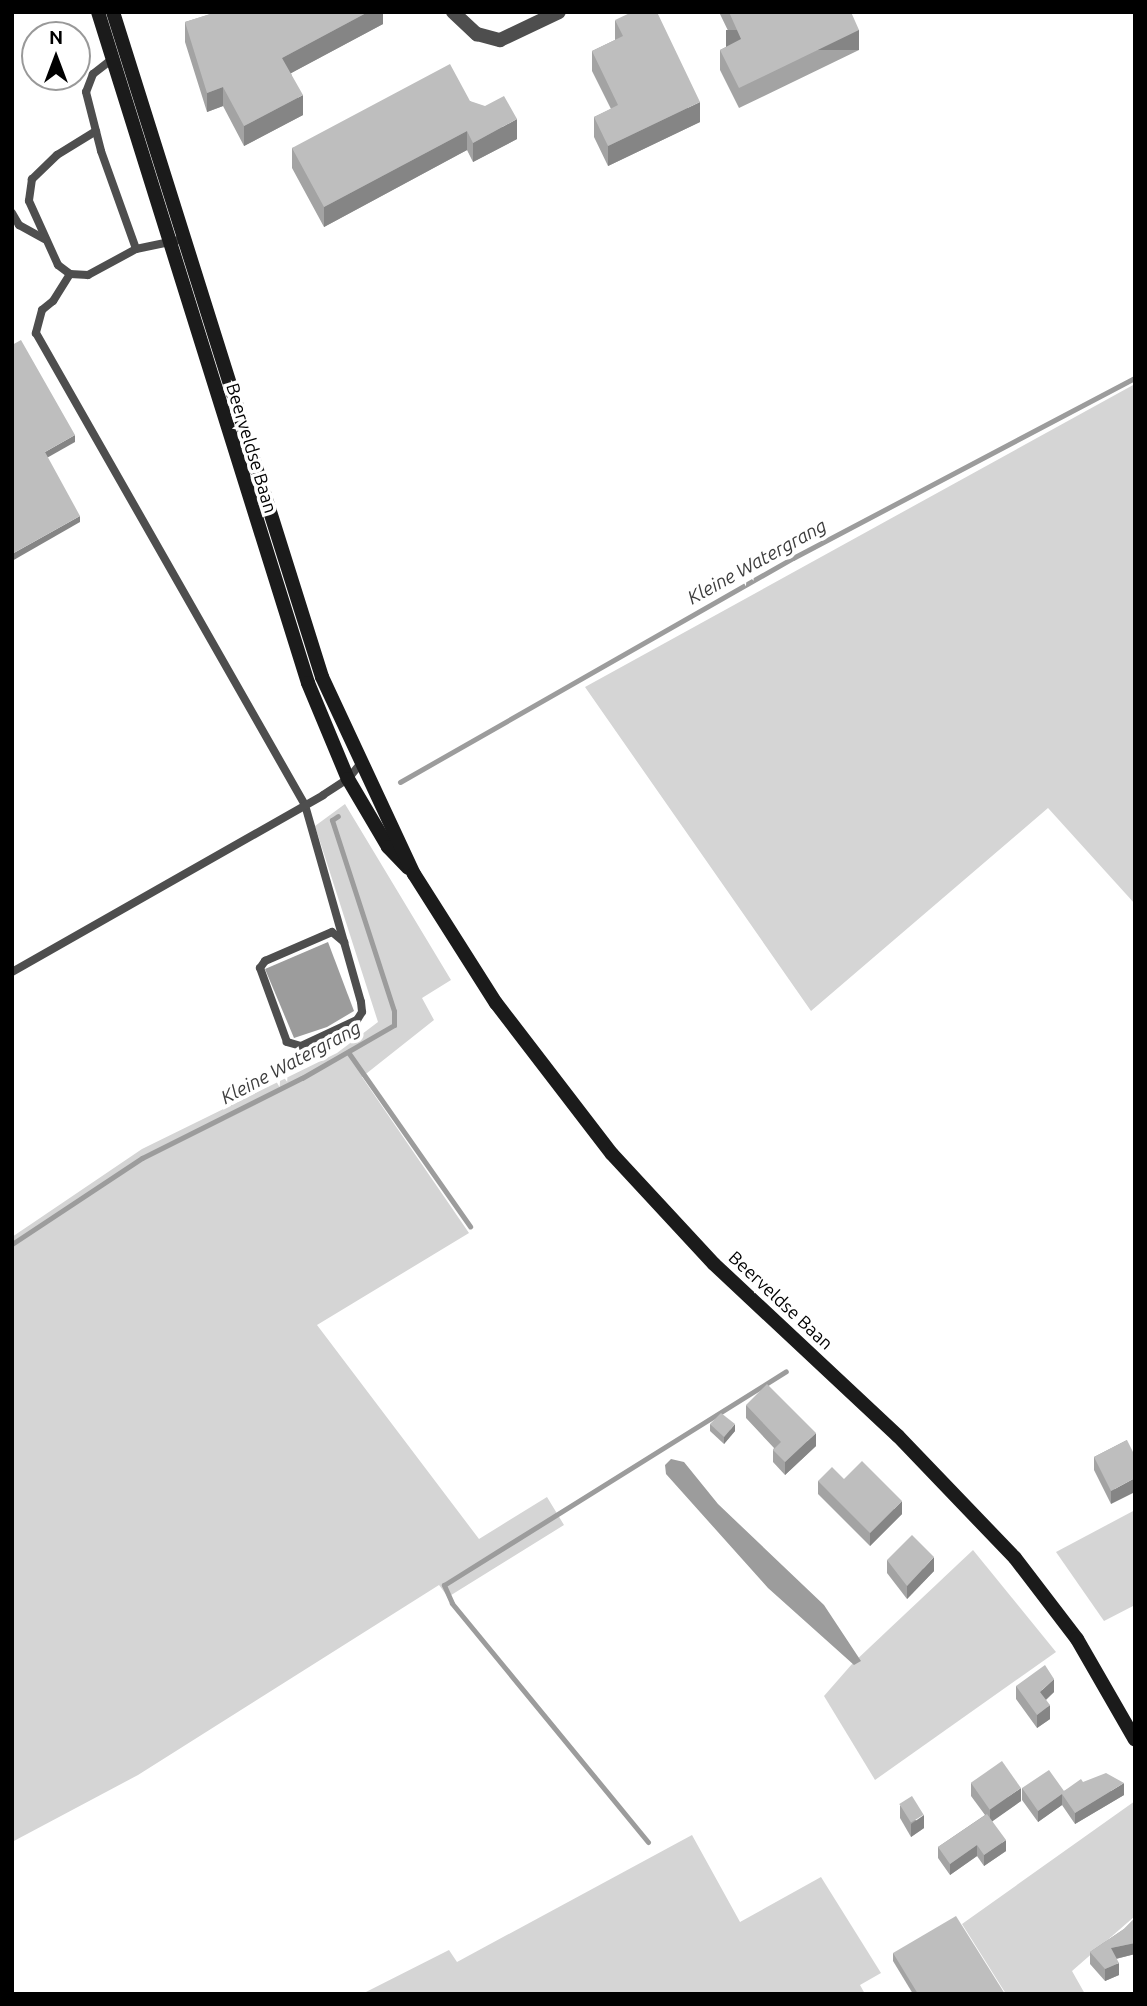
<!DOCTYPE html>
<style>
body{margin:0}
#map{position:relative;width:1147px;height:2006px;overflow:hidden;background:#fff;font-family:Ubuntu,sans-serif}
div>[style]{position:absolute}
.green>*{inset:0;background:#d5d5d5}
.water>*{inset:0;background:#9c9c9c}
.stream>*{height:5px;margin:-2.5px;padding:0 2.5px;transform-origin:2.5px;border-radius:2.5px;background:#9c9c9c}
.lane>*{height:8px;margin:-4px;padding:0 4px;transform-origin:4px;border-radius:4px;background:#4e4e4e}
.street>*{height:14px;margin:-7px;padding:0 7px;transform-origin:7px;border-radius:7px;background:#4e4e4e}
.secondary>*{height:14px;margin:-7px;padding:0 7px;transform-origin:7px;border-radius:7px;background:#1b1b1b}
.wall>*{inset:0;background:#a3a3a3}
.shaded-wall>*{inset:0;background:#858585;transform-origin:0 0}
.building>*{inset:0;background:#bebebe;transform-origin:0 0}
span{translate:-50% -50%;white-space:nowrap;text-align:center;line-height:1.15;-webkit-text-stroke:7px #fff;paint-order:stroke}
.street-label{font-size:18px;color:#000}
.water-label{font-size:19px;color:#3d3d3d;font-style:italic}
.frame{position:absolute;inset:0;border:14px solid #000;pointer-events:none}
.north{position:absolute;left:21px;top:21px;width:70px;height:70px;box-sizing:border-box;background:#fff;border:2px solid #999;border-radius:50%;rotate:0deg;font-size:19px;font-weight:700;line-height:28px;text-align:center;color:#000}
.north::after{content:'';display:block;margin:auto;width:24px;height:32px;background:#000;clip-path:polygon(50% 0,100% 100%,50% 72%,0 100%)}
</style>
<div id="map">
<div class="green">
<div style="clip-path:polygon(1135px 384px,1135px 904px,1048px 808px,811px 1011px,585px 687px)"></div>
<div style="clip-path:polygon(345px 804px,451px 980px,422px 998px,434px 1020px,362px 1077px,469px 1233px,317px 1325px,479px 1539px,547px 1497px,564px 1525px,448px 1597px,439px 1585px,138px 1775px,12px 1842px,12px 1237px,142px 1149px,337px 1053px,378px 1022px,315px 826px)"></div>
<div style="clip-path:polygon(1135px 1510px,1135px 1605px,1104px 1621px,1056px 1552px)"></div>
<div style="clip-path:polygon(973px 1550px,1056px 1652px,875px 1780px,824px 1696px,852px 1664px)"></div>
<div style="clip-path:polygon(1135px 1801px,1135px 1916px,1072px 1971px,1085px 1994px,1006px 1994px,962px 1924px)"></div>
<div style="clip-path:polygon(692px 1835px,740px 1922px,821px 1877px,881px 1973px,860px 1985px,865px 1994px,362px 1994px,449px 1950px,457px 1962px)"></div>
</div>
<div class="water">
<div style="clip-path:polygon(328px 942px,354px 1011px,327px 1027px,294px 1038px,265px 969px)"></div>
<div style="clip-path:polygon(671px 1459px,684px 1462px,718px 1504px,824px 1605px,861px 1661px,854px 1665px,768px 1588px,666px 1474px,665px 1465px)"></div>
</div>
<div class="stream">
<div style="left:400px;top:782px;width:452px;rotate:-29.7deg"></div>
<div style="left:793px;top:558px;width:386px;rotate:-27.8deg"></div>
<div style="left:348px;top:1052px;width:213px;rotate:55deg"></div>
<div style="left:12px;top:1244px;width:156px;rotate:-33.5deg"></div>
<div style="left:142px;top:1158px;width:179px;rotate:-26.6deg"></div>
<div style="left:302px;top:1078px;width:106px;rotate:-29.9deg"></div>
<div style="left:394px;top:1025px;width:14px;rotate:-90deg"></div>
<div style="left:394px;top:1011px;width:201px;rotate:-108deg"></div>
<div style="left:332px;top:820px;width:7px;rotate:-34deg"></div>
<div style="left:648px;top:1842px;width:309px;rotate:-129.4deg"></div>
<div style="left:452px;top:1603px;width:20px;rotate:-114deg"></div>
<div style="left:444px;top:1585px;width:403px;rotate:-32deg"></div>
</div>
<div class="lane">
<div style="left:111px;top:60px;width:23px;rotate:142deg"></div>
<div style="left:93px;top:74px;width:19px;rotate:111deg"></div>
<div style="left:86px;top:92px;width:61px;rotate:75.7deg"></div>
<div style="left:101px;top:151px;width:104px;rotate:70.3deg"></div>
<div style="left:96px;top:131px;width:46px;rotate:148.4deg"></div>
<div style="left:57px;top:155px;width:35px;rotate:136deg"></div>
<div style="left:32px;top:179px;width:22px;rotate:98deg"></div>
<div style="left:29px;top:201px;width:70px;rotate:65.6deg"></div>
<div style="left:58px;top:265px;width:15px;rotate:37deg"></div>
<div style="left:70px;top:274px;width:18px;rotate:3deg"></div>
<div style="left:88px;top:275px;width:55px;rotate:-28.4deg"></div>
<div style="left:136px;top:249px;width:49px;rotate:-11.8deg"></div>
<div style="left:12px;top:213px;width:14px;rotate:60deg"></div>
<div style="left:19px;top:225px;width:29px;rotate:29deg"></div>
<div style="left:70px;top:274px;width:32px;rotate:122deg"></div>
<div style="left:53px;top:301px;width:14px;rotate:141deg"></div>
<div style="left:42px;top:310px;width:24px;rotate:105deg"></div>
<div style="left:36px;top:333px;width:543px;rotate:60.32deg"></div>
<div style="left:305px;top:805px;width:142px;rotate:74.1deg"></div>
<div style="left:344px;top:942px;width:62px;rotate:74.2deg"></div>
<div style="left:361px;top:1002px;width:10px;rotate:84deg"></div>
<div style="left:362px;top:1012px;width:9px;rotate:122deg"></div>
<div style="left:357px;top:1020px;width:62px;rotate:155.1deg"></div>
<div style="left:301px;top:1046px;width:15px;rotate:-164deg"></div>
<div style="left:287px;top:1042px;width:79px;rotate:-110deg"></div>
<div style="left:260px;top:968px;width:9px;rotate:-54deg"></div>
<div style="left:265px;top:961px;width:73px;rotate:-23.4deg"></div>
<div style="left:332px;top:932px;width:16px;rotate:40deg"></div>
<div style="left:12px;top:972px;width:358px;rotate:-29.6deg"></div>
<div style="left:323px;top:795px;width:30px;rotate:-33deg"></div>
<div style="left:348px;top:779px;width:19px;rotate:-51deg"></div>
</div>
<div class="street">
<div style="left:453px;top:12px;width:33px;rotate:43deg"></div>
<div style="left:477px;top:34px;width:24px;rotate:15deg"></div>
<div style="left:500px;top:40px;width:65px;rotate:-25.4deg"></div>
</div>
<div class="secondary">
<div style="left:98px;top:12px;width:703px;rotate:72.62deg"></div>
<div style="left:308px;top:683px;width:104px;rotate:67.4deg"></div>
<div style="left:348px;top:779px;width:79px;rotate:59.5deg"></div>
<div style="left:388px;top:847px;width:29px;rotate:46deg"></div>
<div style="left:113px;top:12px;width:697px;rotate:72.55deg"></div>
<div style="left:322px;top:677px;width:217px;rotate:65deg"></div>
<div style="left:414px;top:874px;width:153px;rotate:57.6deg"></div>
<div style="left:496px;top:1003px;width:190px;rotate:52.5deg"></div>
<div style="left:612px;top:1154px;width:150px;rotate:47.2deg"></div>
<div style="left:714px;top:1264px;width:252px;rotate:43.1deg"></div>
<div style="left:898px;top:1436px;width:169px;rotate:46.2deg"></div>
<div style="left:1015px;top:1558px;width:102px;rotate:52.6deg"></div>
<div style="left:1077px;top:1639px;width:116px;rotate:60.1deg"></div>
</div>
<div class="wall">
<div style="clip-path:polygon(211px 12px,383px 12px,383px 24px,291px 73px,303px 115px,244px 146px,223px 106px,207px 112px,185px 42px,185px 22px,211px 14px)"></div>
<div style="clip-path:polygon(719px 12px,851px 12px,859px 50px,739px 108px,720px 70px,720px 50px,734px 43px)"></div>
<div style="clip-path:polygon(615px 20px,700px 122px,608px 166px,594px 137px,594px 117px,611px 109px,592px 71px,592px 51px,615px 40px)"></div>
<div style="clip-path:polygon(470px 101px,517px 139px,473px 162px,467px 150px,324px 227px,292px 168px,292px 148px)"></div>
<div style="clip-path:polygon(746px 1405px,816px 1446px,785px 1475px,773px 1462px,773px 1450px,774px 1448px,746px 1418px)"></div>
<div style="clip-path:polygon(710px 1424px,735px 1431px,724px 1444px,710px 1431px)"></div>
<div style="clip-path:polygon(1127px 1440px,1111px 1504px,1094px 1470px,1094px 1457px)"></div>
<div style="clip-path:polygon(844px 1479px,902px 1514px,870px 1546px,818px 1494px,818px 1481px)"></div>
<div style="clip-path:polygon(887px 1560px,934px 1571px,907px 1599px,887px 1573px)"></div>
<div style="clip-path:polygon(1016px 1686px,1054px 1692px,1046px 1700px,1050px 1719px,1037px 1728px,1016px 1699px)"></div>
<div style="clip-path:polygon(1083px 1782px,1124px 1795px,1075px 1824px,1062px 1805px,1038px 1822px,1022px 1800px,1022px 1788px,1064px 1791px)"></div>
<div style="clip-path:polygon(971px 1783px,1021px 1801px,992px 1821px,1006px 1851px,984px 1866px,977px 1856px,950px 1875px,938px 1858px,938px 1847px,985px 1815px,971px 1796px)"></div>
<div style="clip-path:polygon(900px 1805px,924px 1828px,911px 1837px,900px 1818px)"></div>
<div style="clip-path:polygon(1135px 1918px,1135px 1954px,1116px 1959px,1119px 1975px,1105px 1981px,1090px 1964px,1090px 1952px,1124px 1929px)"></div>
<div style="clip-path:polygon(893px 1953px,1005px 1994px,913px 1994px,893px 1961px)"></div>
</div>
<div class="shaded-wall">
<div style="clip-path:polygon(368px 12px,383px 12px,383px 24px,282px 78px,282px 58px)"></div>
<div style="left:859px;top:30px;width:20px;height:133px;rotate:90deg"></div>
<div style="clip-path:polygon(223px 87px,223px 106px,207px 112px,207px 93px)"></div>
<div style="clip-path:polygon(303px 95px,303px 115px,244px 146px,244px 126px)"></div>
<div style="clip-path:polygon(700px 102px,700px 122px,608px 166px,608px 146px)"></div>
<div style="clip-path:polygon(517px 119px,517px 139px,473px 162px,473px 143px)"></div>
<div style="clip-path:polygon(467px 131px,467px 150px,324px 227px,324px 207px)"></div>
<div style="clip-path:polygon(75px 435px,75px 442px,45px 459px,45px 452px)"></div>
<div style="clip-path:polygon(80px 516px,80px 522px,12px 561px,12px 554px)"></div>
<div style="clip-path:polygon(735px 1424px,735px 1431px,724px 1444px,724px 1437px)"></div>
<div style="clip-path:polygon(816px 1433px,816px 1446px,785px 1475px,785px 1462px)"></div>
<div style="clip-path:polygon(1135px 1478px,1135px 1492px,1111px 1504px,1111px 1491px)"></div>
<div style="clip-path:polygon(902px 1501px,902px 1514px,870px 1546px,870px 1533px)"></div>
<div style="clip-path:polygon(934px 1557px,934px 1571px,907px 1599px,907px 1586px)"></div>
<div style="clip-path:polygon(1054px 1679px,1054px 1692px,1040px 1705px,1040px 1692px)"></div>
<div style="clip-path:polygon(1050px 1705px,1050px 1719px,1037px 1728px,1037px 1715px)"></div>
<div style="clip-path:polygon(1124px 1783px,1124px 1795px,1075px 1824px,1075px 1813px)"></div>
<div style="clip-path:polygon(1021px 1788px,1021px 1801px,990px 1823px,990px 1809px)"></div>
<div style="clip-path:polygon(1062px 1794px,1062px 1805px,1038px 1822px,1038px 1811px)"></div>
<div style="clip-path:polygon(924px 1815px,924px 1828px,911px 1837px,911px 1824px)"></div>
<div style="clip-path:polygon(1006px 1840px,1006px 1851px,984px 1866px,984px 1855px)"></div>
<div style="clip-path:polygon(977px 1845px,977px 1856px,950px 1875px,950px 1864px)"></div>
<div style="clip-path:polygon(1135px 1943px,1135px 1954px,1111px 1960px,1111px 1948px)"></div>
<div style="clip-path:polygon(1119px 1963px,1119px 1975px,1105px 1981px,1105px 1969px)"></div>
</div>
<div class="building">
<div style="clip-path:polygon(212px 12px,368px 12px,282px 58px,303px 95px,244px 126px,223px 87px,207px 93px,185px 22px,213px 13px)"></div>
<div style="clip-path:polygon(632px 12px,657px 12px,700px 102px,608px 146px,594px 117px,618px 105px,592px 51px,623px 36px,615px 20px)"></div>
<div style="clip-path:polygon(729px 12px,851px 12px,859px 30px,739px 88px,720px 50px,741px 39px)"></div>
<div style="clip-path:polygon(450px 64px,470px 101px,485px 106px,504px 96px,517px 119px,473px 143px,467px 131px,324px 207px,292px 148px)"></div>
<div style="clip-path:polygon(21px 340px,75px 435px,45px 452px,80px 516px,12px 554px,12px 345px)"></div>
<div style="clip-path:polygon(767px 1384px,816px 1433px,785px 1462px,773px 1450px,781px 1442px,746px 1405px)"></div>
<div style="clip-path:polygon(721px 1413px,735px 1424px,724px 1437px,710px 1424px)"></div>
<div style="clip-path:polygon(1127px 1440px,1135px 1456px,1135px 1478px,1111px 1491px,1094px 1457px)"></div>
<div style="clip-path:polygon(862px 1461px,902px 1501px,870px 1533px,818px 1481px,832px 1467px,844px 1479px)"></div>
<div style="clip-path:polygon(912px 1535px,934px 1557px,907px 1586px,887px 1560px)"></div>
<div style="clip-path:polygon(1045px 1665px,1054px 1679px,1040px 1692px,1050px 1705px,1037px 1715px,1016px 1686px)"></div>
<div style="left:1002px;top:1761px;width:33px;height:38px;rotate:55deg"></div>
<div style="clip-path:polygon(1049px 1770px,1064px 1791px,1081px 1779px,1083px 1782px,1106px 1773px,1124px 1783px,1075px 1813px,1062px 1794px,1038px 1811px,1022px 1788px)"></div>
<div style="left:912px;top:1796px;width:22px;height:15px;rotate:58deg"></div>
<div style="clip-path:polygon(987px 1814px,1006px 1840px,984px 1855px,977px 1845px,950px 1864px,938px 1847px)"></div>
<div style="clip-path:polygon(956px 1916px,1005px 1994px,918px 1994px,893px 1953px)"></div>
<div style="clip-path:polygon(1135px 1918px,1135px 1943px,1111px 1948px,1119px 1963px,1105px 1969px,1090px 1952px,1124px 1929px)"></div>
</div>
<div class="street-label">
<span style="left:252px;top:448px;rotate:73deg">Beerveldse Baan</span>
<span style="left:781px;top:1300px;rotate:43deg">Beerveldse Baan</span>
</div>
<div class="water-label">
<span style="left:757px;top:562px;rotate:-29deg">Kleine Watergrang</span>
<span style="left:291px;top:1063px;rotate:-28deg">Kleine Watergrang</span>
</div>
<div class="frame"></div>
<div class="north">N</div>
</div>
